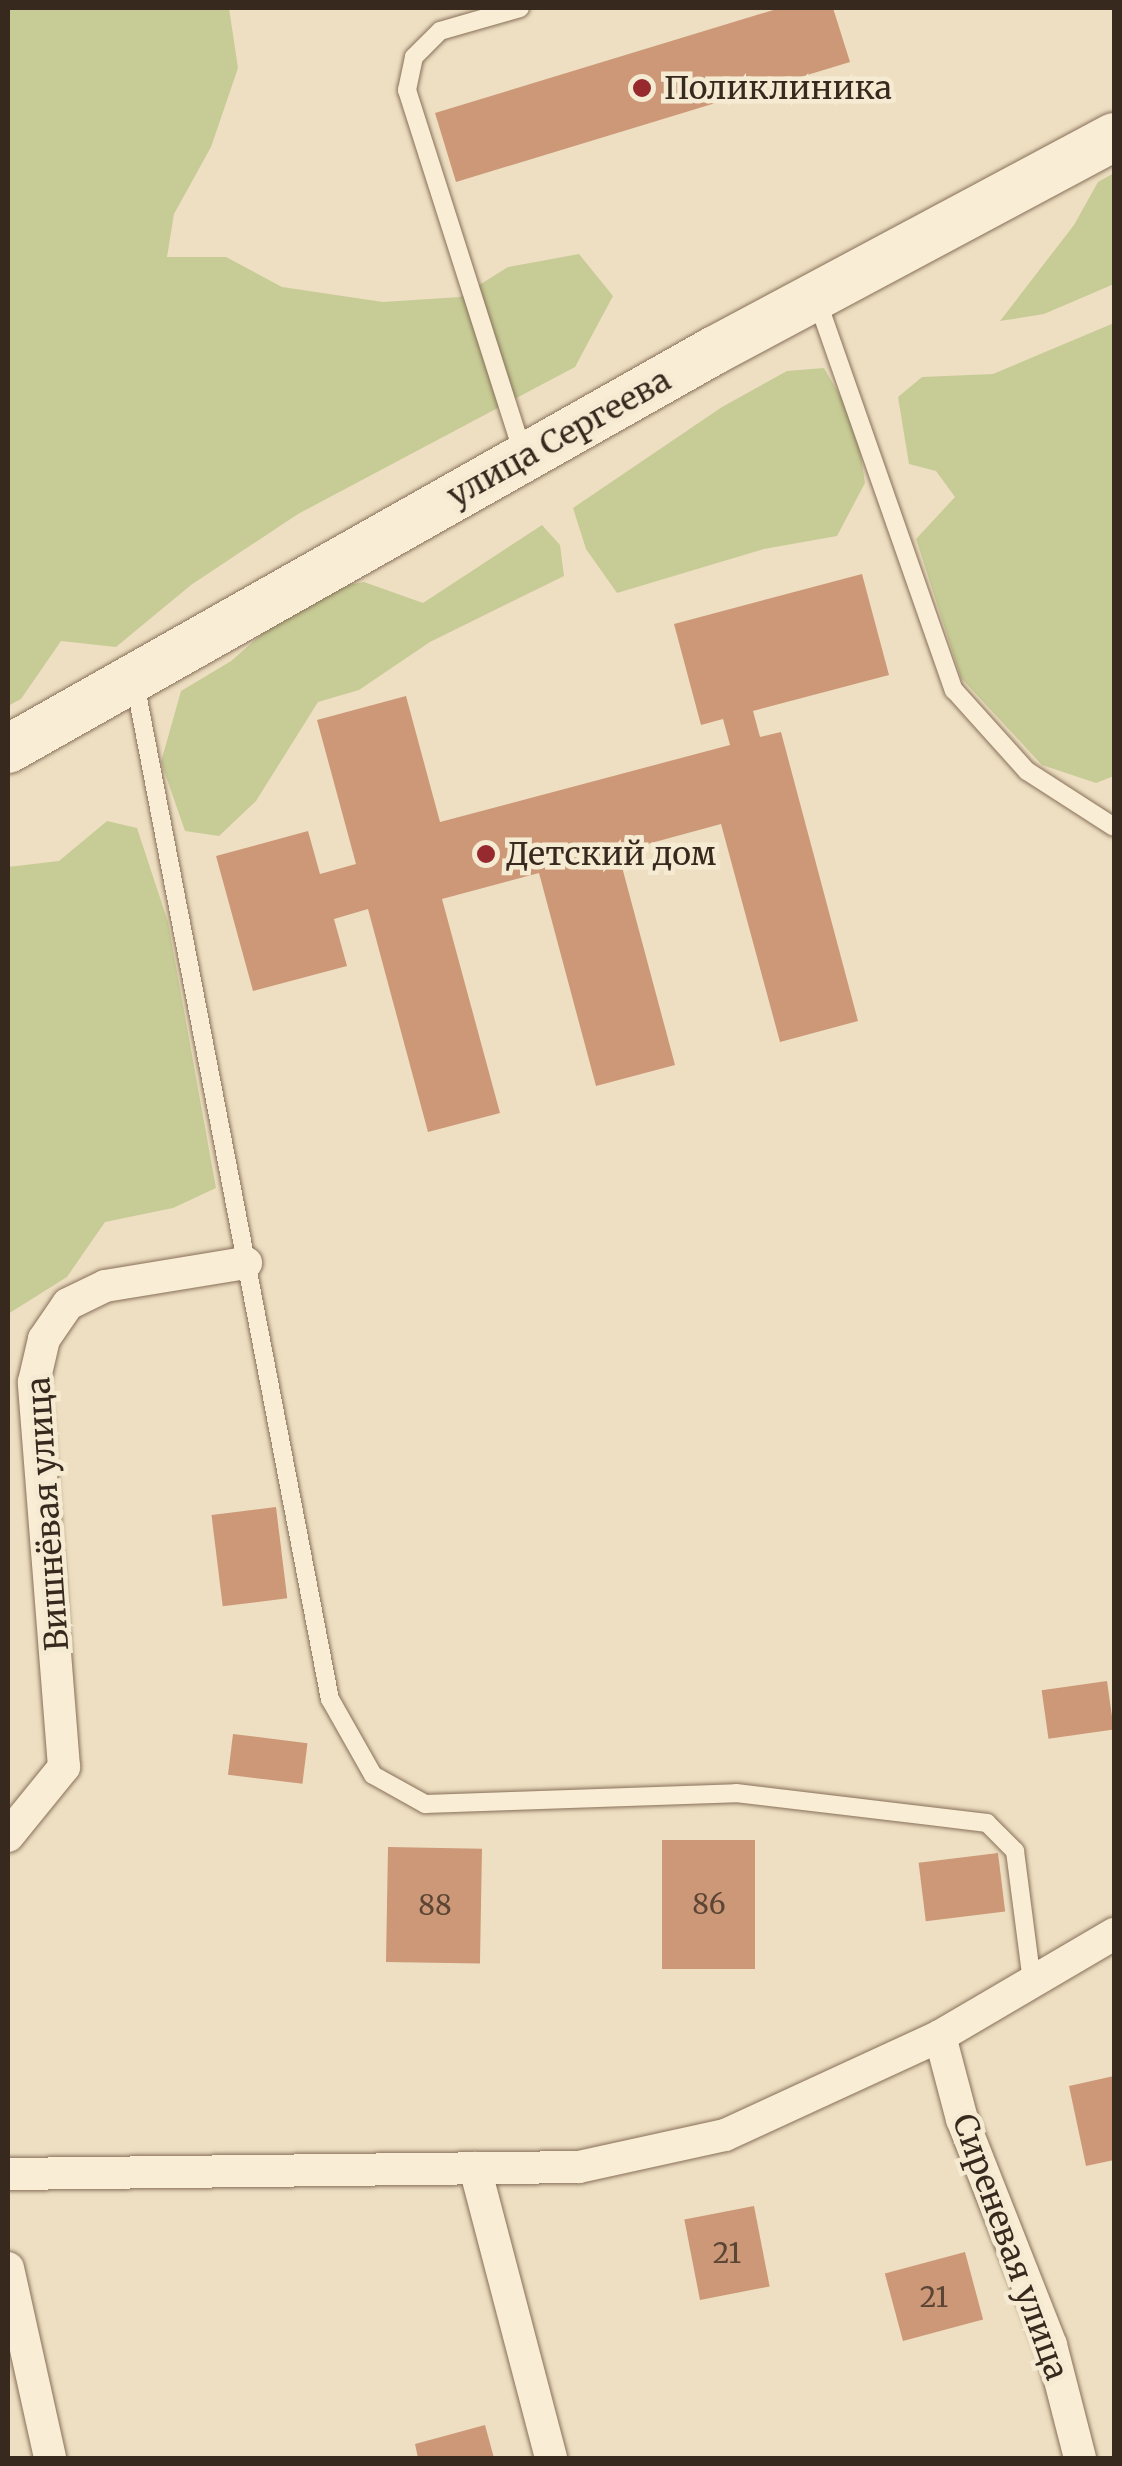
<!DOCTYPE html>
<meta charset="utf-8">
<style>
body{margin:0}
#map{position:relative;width:1122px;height:2466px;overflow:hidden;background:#eedfc2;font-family:Merriweather,serif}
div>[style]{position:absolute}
.green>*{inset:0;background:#c7cc96}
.building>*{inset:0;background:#cc9878;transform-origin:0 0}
.roads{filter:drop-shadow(0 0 2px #877059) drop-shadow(0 0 2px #877059)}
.service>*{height:18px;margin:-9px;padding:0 9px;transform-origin:9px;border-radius:9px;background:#f9edd5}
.minor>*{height:32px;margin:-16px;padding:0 16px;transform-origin:16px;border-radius:16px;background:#f9edd5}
.secondary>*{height:48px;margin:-24px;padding:0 24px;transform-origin:24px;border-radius:24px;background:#f9edd5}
.dots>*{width:28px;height:28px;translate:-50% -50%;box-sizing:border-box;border:5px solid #f5ead2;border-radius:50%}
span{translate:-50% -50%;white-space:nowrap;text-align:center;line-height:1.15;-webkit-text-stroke:9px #f5ead2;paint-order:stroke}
.number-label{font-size:28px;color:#5c4534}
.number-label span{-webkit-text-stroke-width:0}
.poi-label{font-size:32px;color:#37291d}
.left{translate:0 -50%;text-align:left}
.street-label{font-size:32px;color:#37291d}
.frame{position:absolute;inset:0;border:10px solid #37291d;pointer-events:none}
</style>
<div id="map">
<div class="green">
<div style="clip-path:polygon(8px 8px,229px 8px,238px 68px,211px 147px,174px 214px,167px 257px,226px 257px,282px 287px,383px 302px,460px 297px,508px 267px,579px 254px,613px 296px,575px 367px,298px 514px,191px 585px,116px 647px,61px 641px,21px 699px,8px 706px)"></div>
<div style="clip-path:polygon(1114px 173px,1114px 284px,1044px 314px,1000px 321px,1074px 225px,1098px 182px)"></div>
<div style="clip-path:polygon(1114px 323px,1114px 776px,1096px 783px,1042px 765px,961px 678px,916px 539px,955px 497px,936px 471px,909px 464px,898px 397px,922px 377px,993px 374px)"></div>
<div style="clip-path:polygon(824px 368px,856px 423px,865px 483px,837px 536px,764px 549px,617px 593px,586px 549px,573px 508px,722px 407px,787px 371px)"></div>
<div style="clip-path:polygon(542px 525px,560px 545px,564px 576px,430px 642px,359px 690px,318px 702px,256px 801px,219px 836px,185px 831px,161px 762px,181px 691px,231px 661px,310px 592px,364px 582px,423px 603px)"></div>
<div style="clip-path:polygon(107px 821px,137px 828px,168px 922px,216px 1188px,173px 1208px,105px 1222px,67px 1277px,8px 1314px,8px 867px,59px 861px)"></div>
</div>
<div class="building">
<div style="clip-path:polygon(780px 8px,833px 8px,850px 62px,456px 182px,435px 113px)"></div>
<div style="clip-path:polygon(862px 574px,889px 675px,753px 711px,760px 737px,781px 732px,858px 1021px,780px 1042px,721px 824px,618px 852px,675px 1065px,596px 1086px,539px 873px,442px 899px,500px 1113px,428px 1132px,368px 909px,334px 919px,347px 966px,253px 991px,216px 856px,308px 831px,320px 874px,356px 864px,317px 720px,406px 696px,440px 822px,730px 745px,723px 719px,701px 725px,674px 624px)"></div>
<div style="left:276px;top:1507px;width:92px;height:65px;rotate:83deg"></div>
<div style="left:1107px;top:1681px;width:49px;height:66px;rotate:82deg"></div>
<div style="left:233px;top:1734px;width:75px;height:41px;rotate:7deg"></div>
<div style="left:662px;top:1840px;width:93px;height:129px"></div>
<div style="left:388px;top:1847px;width:94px;height:115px;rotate:1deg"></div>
<div style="left:998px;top:1853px;width:59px;height:80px;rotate:83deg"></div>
<div style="clip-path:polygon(1114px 2076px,1114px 2160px,1086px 2166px,1069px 2086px)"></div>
<div style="left:754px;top:2206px;width:82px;height:71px;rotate:79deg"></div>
<div style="left:965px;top:2252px;width:70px;height:83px;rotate:75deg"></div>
<div style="clip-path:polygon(485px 2425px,494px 2458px,418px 2458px,415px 2444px)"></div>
</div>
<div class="roads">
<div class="service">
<div style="left:520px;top:8px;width:83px;rotate:164deg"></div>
<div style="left:440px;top:31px;width:37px;rotate:135deg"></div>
<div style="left:414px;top:57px;width:34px;rotate:102deg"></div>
<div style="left:407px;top:90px;width:385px;rotate:72.3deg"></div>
<div style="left:816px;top:297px;width:417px;rotate:70.7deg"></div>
<div style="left:954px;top:690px;width:109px;rotate:48deg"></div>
<div style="left:1027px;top:771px;width:103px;rotate:32.8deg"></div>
<div style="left:135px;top:683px;width:1035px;rotate:79.14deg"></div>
<div style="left:330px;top:1699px;width:87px;rotate:60.5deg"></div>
<div style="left:373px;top:1775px;width:60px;rotate:29.1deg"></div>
<div style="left:425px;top:1804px;width:311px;rotate:-2deg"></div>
<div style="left:736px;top:1793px;width:253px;rotate:6.8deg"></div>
<div style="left:987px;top:1823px;width:40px;rotate:45deg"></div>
<div style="left:1015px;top:1851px;width:132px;rotate:82.6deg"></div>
</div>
<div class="minor">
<div style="left:8px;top:1836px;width:89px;rotate:-50.9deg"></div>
<div style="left:64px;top:1767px;width:386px;rotate:-94.5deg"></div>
<div style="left:34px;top:1382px;width:44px;rotate:-76.9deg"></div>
<div style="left:44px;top:1339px;width:42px;rotate:-55.6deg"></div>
<div style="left:68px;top:1304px;width:41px;rotate:-25.9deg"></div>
<div style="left:105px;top:1286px;width:143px;rotate:-9.3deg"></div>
<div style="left:940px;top:2036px;width:86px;rotate:75.2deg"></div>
<div style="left:962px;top:2119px;width:243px;rotate:68.5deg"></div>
<div style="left:1051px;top:2345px;width:117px;rotate:75.6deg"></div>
<div style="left:475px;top:2168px;width:300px;rotate:75.3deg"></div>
<div style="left:8px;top:2174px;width:571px;rotate:-0.7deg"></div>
<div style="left:579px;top:2167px;width:149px;rotate:-12.4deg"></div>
<div style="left:725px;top:2135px;width:237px;rotate:-24.7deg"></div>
<div style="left:940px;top:2036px;width:202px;rotate:-30.4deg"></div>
<div style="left:8px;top:2268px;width:195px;rotate:77.5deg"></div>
</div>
<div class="secondary">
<div style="left:8px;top:749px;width:812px;rotate:-29.44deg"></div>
<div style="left:715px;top:350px;width:452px;rotate:-28.1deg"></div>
</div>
</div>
<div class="dots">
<div style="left:642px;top:88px;background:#962a2e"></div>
<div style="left:486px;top:854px;background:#962a2e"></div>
</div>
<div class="number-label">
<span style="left:709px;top:1904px">86</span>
<span style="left:435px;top:1905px">88</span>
<span style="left:727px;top:2253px">21</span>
<span style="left:934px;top:2297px">21</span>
</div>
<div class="poi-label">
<span class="left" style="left:664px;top:88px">Поликлиника</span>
<span class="left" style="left:506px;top:854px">Детский дом</span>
</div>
<div class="street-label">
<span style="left:559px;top:438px;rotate:-29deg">улица Сергеева</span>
<span style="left:48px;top:1514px;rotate:-94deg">Вишнёвая улица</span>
<span style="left:1010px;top:2247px;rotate:70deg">Сиреневая улица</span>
</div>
<div class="frame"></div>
</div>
